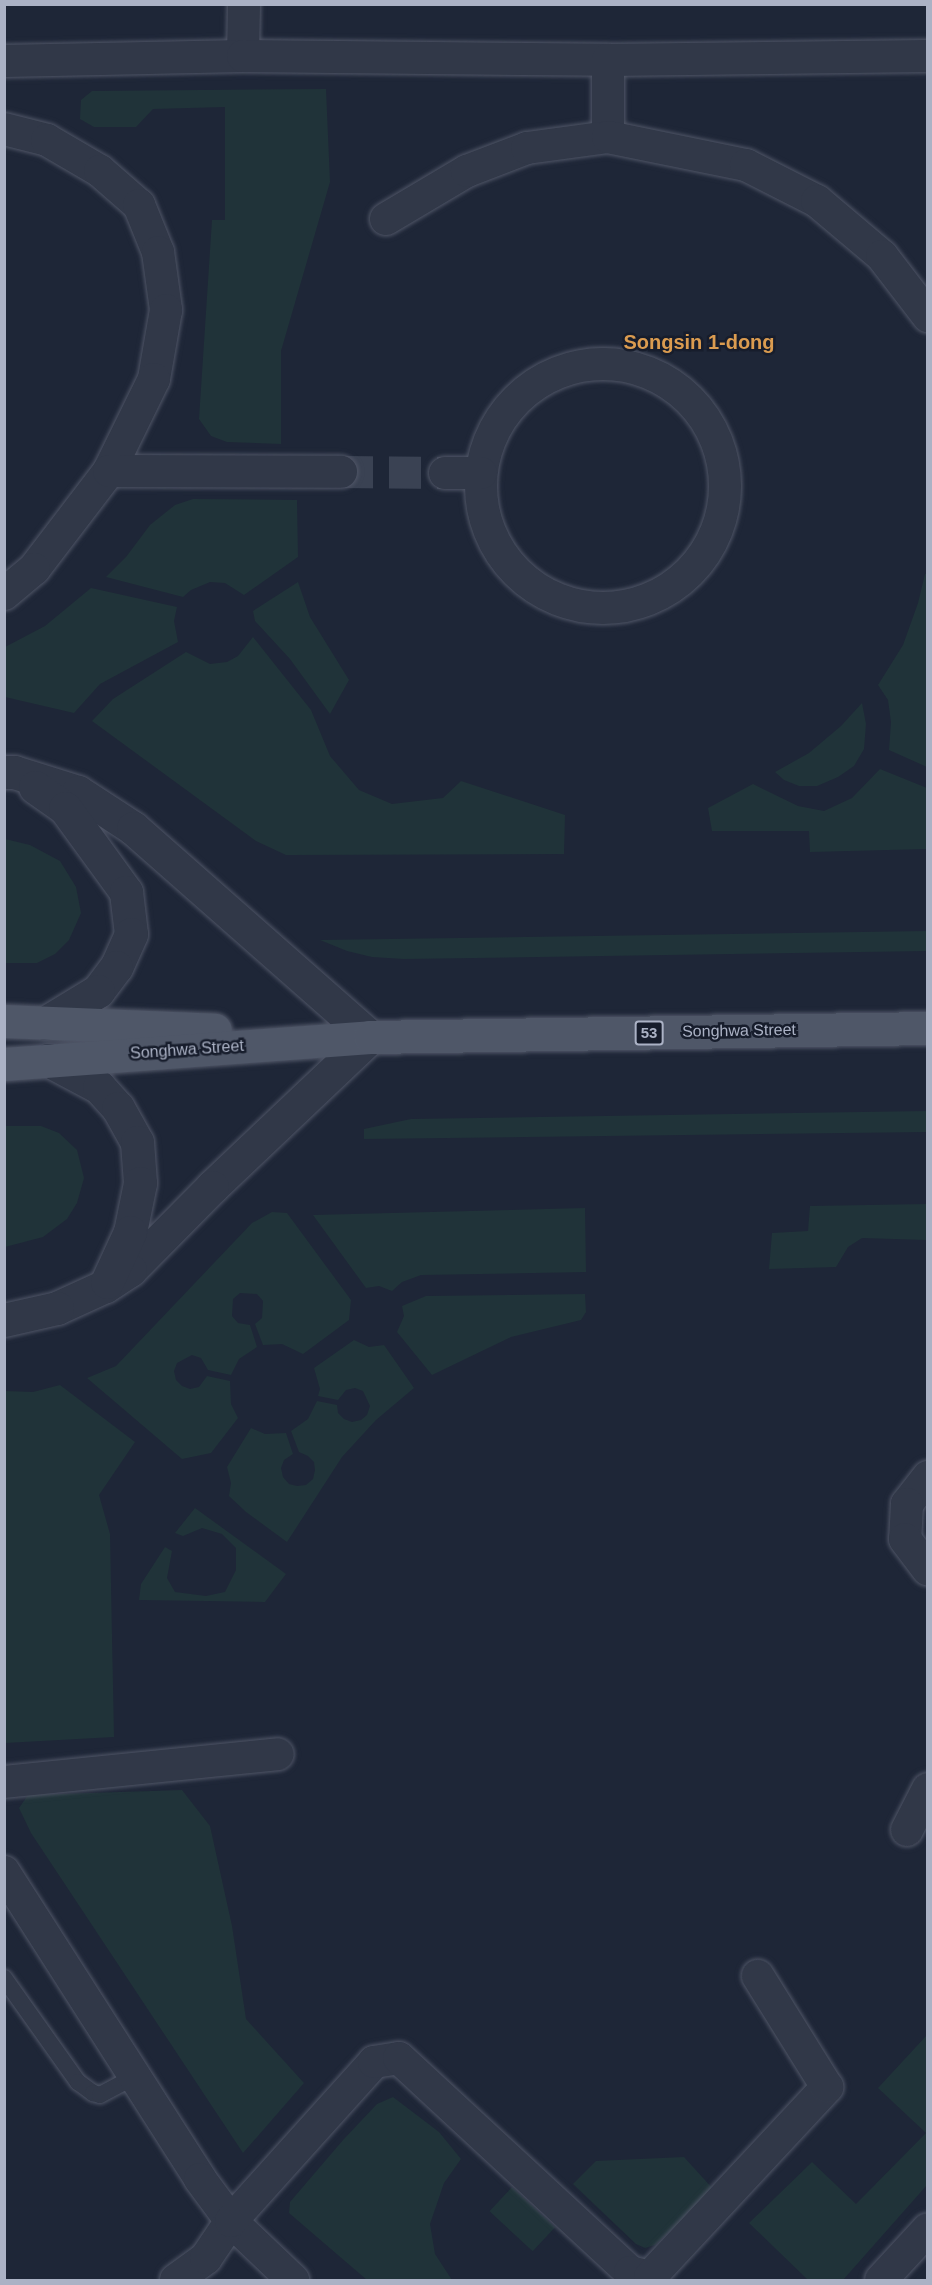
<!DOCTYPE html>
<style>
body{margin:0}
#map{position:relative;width:932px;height:2285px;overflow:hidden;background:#1e2637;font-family:Arial,sans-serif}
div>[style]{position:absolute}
.green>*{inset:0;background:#203339;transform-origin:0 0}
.minor-tunnel>*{height:32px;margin-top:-16px;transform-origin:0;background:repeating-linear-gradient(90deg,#3a4253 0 32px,transparent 0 48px)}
.roads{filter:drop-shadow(0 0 2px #4f5566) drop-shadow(0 0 2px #4f5566)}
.service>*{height:16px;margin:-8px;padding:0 8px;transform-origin:8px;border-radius:8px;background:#313848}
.minor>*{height:32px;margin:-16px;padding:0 16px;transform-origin:16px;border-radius:16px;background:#313848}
.minor>.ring{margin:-16px;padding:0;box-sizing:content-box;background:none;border:32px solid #313848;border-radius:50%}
.tertiary>*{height:33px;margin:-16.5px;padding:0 16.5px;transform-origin:16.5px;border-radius:16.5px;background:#313848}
.primary>*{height:33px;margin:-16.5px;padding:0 16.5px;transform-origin:16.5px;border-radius:16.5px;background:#4f5768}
span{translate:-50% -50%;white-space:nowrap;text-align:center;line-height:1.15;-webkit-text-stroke:5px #171d2c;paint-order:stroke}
.shield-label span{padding:2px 4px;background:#171d2c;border:2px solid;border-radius:4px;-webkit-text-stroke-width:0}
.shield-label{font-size:15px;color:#abb2c5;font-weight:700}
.street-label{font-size:16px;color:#abb2c5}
.quarter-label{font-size:20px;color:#db9c50;font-weight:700}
.frame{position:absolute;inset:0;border:6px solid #abb2c5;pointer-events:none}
</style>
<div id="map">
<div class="green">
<div style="clip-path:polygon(326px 89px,330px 182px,281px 351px,281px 444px,227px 442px,211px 436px,199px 419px,212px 220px,225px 220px,225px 107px,153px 109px,136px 127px,94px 127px,80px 119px,81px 100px,92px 91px)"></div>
<div style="clip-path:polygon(193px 499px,297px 500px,298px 557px,244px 595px,225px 583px,210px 582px,191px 590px,183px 597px,106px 577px,126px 557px,150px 525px,175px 505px)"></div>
<div style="clip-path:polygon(925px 574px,928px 574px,927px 767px,889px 750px,891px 722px,888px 700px,878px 685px,903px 645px,918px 603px)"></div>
<div style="clip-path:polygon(298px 582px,310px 617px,349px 680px,330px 714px,290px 659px,255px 621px,253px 611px)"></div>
<div style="clip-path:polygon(91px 588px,177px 607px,174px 621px,178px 642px,100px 684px,74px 713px,5px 697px,5px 647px,45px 626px)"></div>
<div style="clip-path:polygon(253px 637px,311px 710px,330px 756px,359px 790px,392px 804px,443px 798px,461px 781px,565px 815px,564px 854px,286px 855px,256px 841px,92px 721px,113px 699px,186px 652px,210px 664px,227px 662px,238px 656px)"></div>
<div style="clip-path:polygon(862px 703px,866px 724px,864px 749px,854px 766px,838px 777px,817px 786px,799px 786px,784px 780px,775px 772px,809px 753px,841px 726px)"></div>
<div style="clip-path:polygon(880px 769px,927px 788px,927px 849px,810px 852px,809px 831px,712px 831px,708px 808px,753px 784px,798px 806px,824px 811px,852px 798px)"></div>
<div style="clip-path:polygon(5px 839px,30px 845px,60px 861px,76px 887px,81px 913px,69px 940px,55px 954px,37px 963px,5px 963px)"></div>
<div style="clip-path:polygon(927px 931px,927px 951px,404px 959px,372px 957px,347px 951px,320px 940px)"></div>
<div style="clip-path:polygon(927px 1111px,927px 1132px,364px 1139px,364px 1129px,411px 1119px)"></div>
<div style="clip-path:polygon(5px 1126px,41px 1126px,59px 1133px,77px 1150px,84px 1178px,77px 1203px,67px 1219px,43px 1237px,5px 1247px)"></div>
<div style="clip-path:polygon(927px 1204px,926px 1240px,862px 1238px,848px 1247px,836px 1267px,769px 1269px,772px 1233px,808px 1231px,810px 1206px)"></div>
<div style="clip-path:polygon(585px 1208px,586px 1272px,421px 1275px,402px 1282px,392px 1291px,379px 1286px,366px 1288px,313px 1215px)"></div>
<div style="clip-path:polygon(272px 1212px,287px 1213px,351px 1300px,349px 1320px,303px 1354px,282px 1344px,263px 1345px,255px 1324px,262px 1318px,263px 1301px,257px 1294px,240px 1293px,233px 1299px,232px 1316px,238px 1323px,250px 1325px,257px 1347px,239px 1359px,231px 1375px,208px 1370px,201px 1358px,192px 1355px,177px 1363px,174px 1371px,176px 1380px,182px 1386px,190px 1389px,199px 1387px,207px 1376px,230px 1381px,231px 1404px,238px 1418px,211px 1453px,182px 1459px,87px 1378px,116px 1366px,252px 1223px)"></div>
<div style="clip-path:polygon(585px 1294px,586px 1312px,581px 1320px,511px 1337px,432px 1375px,397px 1332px,404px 1316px,402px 1306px,426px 1296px)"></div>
<div style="clip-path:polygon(354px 1340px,369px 1347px,384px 1345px,414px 1388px,376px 1420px,342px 1457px,287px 1542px,246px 1512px,229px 1496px,231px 1483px,227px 1467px,251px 1428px,265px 1434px,286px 1433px,293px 1454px,284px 1460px,281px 1468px,283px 1477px,289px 1484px,297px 1486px,306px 1485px,313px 1479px,315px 1470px,314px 1462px,308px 1456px,299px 1452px,291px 1431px,308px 1419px,317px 1401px,337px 1405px,338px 1413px,344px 1419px,352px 1422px,361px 1420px,367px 1415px,370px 1406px,363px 1391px,355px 1388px,346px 1390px,338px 1400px,318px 1396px,320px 1389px,314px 1368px)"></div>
<div style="clip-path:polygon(60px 1385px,135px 1442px,99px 1495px,110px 1534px,114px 1737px,5px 1743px,5px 1391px,33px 1392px)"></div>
<div style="clip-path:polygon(195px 1508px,286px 1574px,265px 1602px,139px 1600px,141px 1584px,165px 1547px,172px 1551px,167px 1578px,175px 1592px,206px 1596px,225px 1592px,236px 1570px,236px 1548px,222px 1534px,202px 1528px,183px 1536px,175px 1533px)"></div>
<div style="clip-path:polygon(182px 1790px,210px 1826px,232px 1926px,246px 2019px,304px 2083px,243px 2153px,31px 1833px,19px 1808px,28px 1795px)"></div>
<div style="clip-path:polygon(927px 2035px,927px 2185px,843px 2280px,808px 2280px,749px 2223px,812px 2162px,856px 2204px,926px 2133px,878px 2088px)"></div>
<div style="clip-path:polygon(393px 2097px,439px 2132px,461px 2159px,444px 2183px,430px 2224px,435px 2254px,452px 2280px,367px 2280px,289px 2213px,290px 2202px,343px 2140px,377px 2104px)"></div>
<div style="clip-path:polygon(684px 2157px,714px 2190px,655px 2245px,645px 2248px,636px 2244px,573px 2184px,596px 2161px)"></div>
<div style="left:512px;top:2187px;width:59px;height:33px;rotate:43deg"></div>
</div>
<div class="minor-tunnel">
<div style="left:341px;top:472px;width:104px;rotate:0.6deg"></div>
</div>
<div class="roads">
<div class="service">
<div style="left:4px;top:1978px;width:128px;rotate:54.6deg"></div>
<div style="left:78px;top:2082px;width:19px;rotate:36deg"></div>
<div style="left:93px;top:2093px;width:7px;rotate:16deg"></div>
<div style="left:100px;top:2095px;width:40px;rotate:-28deg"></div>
</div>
<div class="minor">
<div style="left:243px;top:56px;width:52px;rotate:-88.9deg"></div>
<div style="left:4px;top:61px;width:239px;rotate:-1.2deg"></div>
<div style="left:243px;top:56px;width:365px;rotate:0.6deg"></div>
<div style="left:608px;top:60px;width:320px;rotate:-0.7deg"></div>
<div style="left:4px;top:129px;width:44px;rotate:14.3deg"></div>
<div style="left:47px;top:140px;width:61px;rotate:30.3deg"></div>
<div style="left:100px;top:171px;width:52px;rotate:41.1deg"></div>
<div style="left:139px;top:205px;width:51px;rotate:68deg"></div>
<div style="left:158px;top:252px;width:59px;rotate:82.1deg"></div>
<div style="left:166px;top:310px;width:70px;rotate:99.9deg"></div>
<div style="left:154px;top:379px;width:102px;rotate:116.1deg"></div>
<div style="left:109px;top:471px;width:123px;rotate:127.4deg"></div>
<div style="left:34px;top:569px;width:39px;rotate:140deg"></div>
<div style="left:608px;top:137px;width:77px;rotate:-90deg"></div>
<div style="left:386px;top:219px;width:94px;rotate:-30.7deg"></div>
<div style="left:467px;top:171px;width:64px;rotate:-21deg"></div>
<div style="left:527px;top:148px;width:82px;rotate:-7.7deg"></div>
<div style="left:608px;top:137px;width:141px;rotate:11.5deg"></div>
<div style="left:746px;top:165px;width:80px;rotate:26.9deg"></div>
<div style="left:817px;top:201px;width:85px;rotate:40.2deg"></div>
<div style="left:882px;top:256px;width:76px;rotate:52.5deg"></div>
<div class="ring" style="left:481px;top:364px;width:212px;height:212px"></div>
<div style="left:109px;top:471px;width:232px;rotate:0.2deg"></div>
<div style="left:445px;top:473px;width:36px"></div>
<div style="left:928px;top:1477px;width:34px;rotate:128deg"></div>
<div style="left:907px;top:1504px;width:35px;rotate:93deg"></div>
<div style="left:905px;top:1539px;width:38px;rotate:53deg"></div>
<div style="left:4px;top:1782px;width:275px;rotate:-5.8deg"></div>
<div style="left:907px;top:1830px;width:46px;rotate:-62.9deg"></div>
<div style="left:4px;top:1872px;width:364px;rotate:57.4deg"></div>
<div style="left:200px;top:2179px;width:52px;rotate:53.6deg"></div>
<div style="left:231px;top:2221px;width:86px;rotate:43.6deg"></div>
<div style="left:176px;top:2280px;width:37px;rotate:-36deg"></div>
<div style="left:206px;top:2258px;width:45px;rotate:-56deg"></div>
<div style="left:231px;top:2221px;width:214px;rotate:-48deg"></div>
<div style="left:374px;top:2062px;width:25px;rotate:-9deg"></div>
<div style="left:399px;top:2058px;width:315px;rotate:42.8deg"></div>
<div style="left:630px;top:2272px;width:21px;rotate:14deg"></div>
<div style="left:650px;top:2277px;width:260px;rotate:-47deg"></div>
<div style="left:827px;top:2087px;width:131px;rotate:-121.9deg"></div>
<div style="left:881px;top:2280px;width:69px;rotate:-47.3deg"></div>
</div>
<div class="tertiary">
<div style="left:4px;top:772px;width:10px"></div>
<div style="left:14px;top:772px;width:67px;rotate:17.4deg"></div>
<div style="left:78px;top:792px;width:66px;rotate:33.2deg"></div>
<div style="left:133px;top:828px;width:316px;rotate:41.4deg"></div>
<div style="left:370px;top:1037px;width:218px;rotate:136.5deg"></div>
<div style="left:212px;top:1187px;width:117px;rotate:134.7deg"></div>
<div style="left:130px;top:1270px;width:30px;rotate:147deg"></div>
<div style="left:105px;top:1286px;width:53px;rotate:155.4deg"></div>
<div style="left:57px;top:1308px;width:54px;rotate:167.2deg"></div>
<div style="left:35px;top:787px;width:37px;rotate:35deg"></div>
<div style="left:65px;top:808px;width:104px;rotate:54deg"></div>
<div style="left:126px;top:892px;width:42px;rotate:83.2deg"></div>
<div style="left:131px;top:934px;width:36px;rotate:114deg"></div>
<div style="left:116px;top:967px;width:30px;rotate:127deg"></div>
<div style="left:98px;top:991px;width:62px;rotate:148.9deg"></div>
<div style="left:48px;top:1060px;width:58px;rotate:27.9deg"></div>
<div style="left:99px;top:1087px;width:28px;rotate:48deg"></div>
<div style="left:118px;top:1108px;width:39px;rotate:61deg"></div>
<div style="left:137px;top:1142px;width:41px;rotate:85.8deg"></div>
<div style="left:140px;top:1183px;width:50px;rotate:101.5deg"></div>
<div style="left:130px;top:1232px;width:55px;rotate:114.7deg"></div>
</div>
<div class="primary">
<div style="left:4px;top:1021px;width:211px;rotate:2.4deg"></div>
<div style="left:4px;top:1064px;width:367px;rotate:-4.2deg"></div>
<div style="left:370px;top:1037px;width:558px;rotate:-0.92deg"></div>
</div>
</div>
<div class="shield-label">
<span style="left:649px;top:1033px">53</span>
</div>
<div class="street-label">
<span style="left:739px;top:1031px;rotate:-1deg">Songhwa Street</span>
<span style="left:187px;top:1050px;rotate:-4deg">Songhwa Street</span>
</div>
<div class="quarter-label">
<span style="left:699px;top:342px">Songsin 1-dong</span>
</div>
<div class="frame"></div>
</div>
